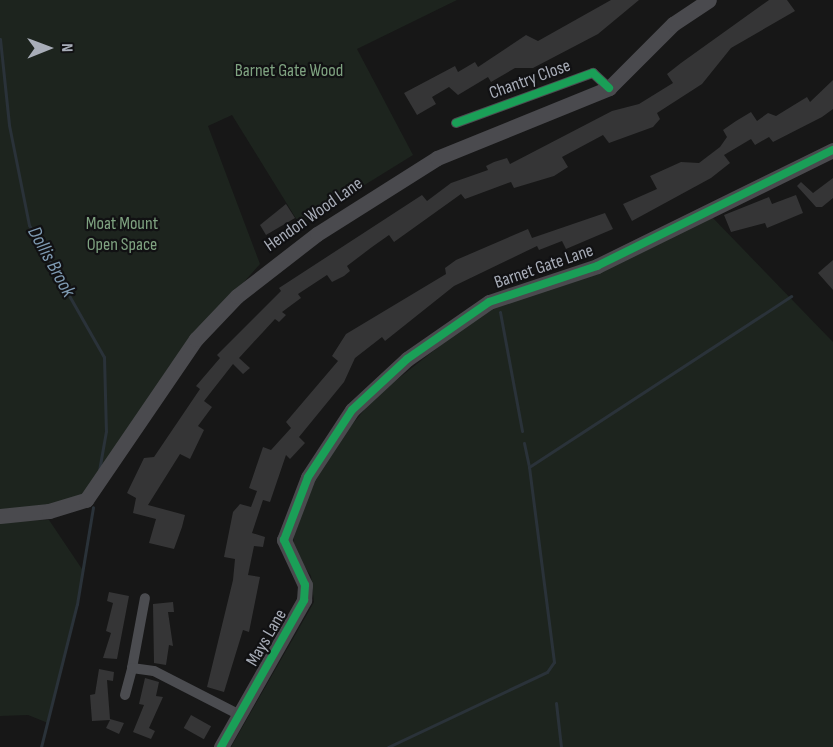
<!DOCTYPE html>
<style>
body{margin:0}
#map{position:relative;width:833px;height:747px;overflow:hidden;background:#171717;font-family:"Sofia Sans Condensed",sans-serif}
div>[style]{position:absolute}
.green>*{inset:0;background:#1d241e}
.stream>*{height:3px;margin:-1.5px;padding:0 1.5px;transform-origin:1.5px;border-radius:1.5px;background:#2a3239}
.building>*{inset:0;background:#353536;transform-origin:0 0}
.street>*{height:10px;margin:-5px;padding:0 5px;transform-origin:5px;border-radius:5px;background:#4b4c50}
.secondary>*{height:15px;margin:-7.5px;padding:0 7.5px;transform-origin:7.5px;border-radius:7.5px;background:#4a4a4e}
.cycleway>*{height:8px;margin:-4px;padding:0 4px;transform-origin:4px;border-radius:4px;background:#1a9f57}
span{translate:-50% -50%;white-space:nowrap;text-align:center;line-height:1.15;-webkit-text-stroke:4.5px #111113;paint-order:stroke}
.park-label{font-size:18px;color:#7fa381}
.street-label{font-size:18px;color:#a8adb8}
.water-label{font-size:20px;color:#7f9bb3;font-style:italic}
.north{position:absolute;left:18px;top:18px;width:60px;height:60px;-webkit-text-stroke:4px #111113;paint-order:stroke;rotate:89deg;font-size:16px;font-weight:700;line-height:24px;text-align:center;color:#a8adb8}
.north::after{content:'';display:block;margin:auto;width:21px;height:27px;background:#a8adb8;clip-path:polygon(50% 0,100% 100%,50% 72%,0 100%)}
</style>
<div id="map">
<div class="green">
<div style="clip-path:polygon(0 0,457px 0,357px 49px,413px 155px,300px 225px,232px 115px,208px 126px,260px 264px,170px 365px,86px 500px,0 515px)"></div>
<div style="clip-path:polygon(712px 217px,833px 342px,833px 747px,231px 747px,314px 602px,311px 576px,294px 551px,293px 529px,327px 455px,375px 397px,484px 311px,526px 290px,603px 271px)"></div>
<div style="clip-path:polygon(49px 520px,84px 572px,48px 723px,28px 715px,0 716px,0 521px)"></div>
</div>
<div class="stream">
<div style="left:0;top:39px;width:86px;rotate:84deg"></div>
<div style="left:9px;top:125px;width:102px;rotate:78.7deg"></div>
<div style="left:29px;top:225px;width:152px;rotate:60.4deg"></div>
<div style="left:104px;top:357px;width:74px;rotate:88.5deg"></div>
<div style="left:106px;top:431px;width:40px;rotate:100deg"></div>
<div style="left:500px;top:312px;width:121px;rotate:79.5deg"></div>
<div style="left:524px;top:443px;width:25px;rotate:78deg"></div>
<div style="left:556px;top:703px;width:44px;rotate:83.5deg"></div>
<div style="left:41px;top:747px;width:147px;rotate:-75.9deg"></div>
<div style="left:77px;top:604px;width:98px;rotate:-80.6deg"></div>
<div style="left:388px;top:747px;width:176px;rotate:-25.3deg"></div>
<div style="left:547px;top:672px;width:12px;rotate:-55deg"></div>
<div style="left:554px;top:662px;width:197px;rotate:-97.3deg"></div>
<div style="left:529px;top:467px;width:313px;rotate:-33.1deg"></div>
</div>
<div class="building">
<div style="clip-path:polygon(611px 0,639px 0,598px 34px,533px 68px,515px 68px,491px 82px,488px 77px,458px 95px,449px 87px,432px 97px,436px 104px,417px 115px,404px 93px,455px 66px,458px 72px,475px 62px,478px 67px,526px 35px,538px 41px)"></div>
<div style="clip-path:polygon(769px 0,787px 0,795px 11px,731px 48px,702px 84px,657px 113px,660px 119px,653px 127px,609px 143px,603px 135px,562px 157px,568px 167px,554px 176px,514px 188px,511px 182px,465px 199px,461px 194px,394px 242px,389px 235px,372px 247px,347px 266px,350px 271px,344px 276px,332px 282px,327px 275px,298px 294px,301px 298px,282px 312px,286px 315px,279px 322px,275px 319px,239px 358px,250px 368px,243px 374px,233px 364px,204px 401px,212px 407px,198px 426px,204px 430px,190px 459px,180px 454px,148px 505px,185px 515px,182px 527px,174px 549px,149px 543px,156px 519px,133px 513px,136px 498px,127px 493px,144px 458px,154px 457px,200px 389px,196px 386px,220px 358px,217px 355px,281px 291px,279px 288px,422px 195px,427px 201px,451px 183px,488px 170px,486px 166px,494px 162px,507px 158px,510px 164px,612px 111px,639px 104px,673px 83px,667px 74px,681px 63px)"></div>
<div style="clip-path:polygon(833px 80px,833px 109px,822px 117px,773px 142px,769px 137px,755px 145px,751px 139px,724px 155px,730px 163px,711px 178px,632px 221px,623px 204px,657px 189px,650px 176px,681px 162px,699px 163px,720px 147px,727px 137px,723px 130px,736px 121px,751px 112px,757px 121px,768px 113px,776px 116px,807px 97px,810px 102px)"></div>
<div style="clip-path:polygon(833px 178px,833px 198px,822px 207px,816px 207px,797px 186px,801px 182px,813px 193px)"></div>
<div style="clip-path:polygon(796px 195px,803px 213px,767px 228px,765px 223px,731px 232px,724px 215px,769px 197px,772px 204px)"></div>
<div style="clip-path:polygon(286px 204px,295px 218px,266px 235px,260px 225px)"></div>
<div style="clip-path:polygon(605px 213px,613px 229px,566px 249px,562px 241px,539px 250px,537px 246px,454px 286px,385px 341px,382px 337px,355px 358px,344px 382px,299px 437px,305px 443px,290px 459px,286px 455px,270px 502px,263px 500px,252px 533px,265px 537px,263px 547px,254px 546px,248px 575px,260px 577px,249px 632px,243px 630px,224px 692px,207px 687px,233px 580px,235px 559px,224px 557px,233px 512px,240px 504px,251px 507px,257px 491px,249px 488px,263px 447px,271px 450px,291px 428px,286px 422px,338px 361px,332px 356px,346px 334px,446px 274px,445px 268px,456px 260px,528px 229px,532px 238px)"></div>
<div style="clip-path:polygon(833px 260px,833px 290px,818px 273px)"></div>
<div style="clip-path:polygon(109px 592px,129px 596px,117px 659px,103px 658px,111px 633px,106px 631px,113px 603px,107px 601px)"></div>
<div style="clip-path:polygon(173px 602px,174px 612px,168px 612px,173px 646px,169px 645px,166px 665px,154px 663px,153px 604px)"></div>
<div style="clip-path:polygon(99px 669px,114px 672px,113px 681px,107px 680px,110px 719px,124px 723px,119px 734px,106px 728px,110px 720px,92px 721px,90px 695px,95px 694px)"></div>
<div style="clip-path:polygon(145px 678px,159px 682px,156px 696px,163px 697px,149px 728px,155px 731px,151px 739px,133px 732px,144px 705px,139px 704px)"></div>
<div style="left:191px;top:715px;width:23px;height:15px;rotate:29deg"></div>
</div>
<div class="street">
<div style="left:456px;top:123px;width:146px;rotate:-20.1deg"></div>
<div style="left:593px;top:73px;width:22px;rotate:43deg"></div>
<div style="left:132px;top:668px;width:71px;rotate:-79.5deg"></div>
<div style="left:125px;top:695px;width:28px;rotate:-75deg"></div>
<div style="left:132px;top:668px;width:22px;rotate:8deg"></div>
<div style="left:154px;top:671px;width:97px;rotate:27.1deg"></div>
</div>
<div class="secondary">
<div style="left:0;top:516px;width:49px;rotate:-5.8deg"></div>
<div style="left:49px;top:511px;width:39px;rotate:-17deg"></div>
<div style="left:86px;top:500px;width:195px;rotate:-55.7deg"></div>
<div style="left:196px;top:339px;width:59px;rotate:-46.4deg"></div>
<div style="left:237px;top:296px;width:101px;rotate:-37.8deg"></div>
<div style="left:317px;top:234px;width:142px;rotate:-32.3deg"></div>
<div style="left:437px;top:158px;width:186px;rotate:-22.1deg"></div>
<div style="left:609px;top:88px;width:91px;rotate:-45deg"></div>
<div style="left:673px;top:24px;width:43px;rotate:-33.7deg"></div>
<div style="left:221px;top:747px;width:169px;rotate:-60.5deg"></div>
<div style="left:304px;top:600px;width:15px;rotate:-86deg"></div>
<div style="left:305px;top:585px;width:50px;rotate:-115deg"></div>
<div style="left:284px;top:540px;width:67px;rotate:-69.1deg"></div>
<div style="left:308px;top:477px;width:80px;rotate:-56.7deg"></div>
<div style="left:352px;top:410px;width:75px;rotate:-42.8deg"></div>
<div style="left:407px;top:359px;width:100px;rotate:-34.8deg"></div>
<div style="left:489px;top:302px;width:114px;rotate:-18.4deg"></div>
<div style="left:597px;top:266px;width:263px;rotate:-26.2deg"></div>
</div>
<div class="cycleway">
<div style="left:456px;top:123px;width:146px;rotate:-20.1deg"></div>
<div style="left:593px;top:73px;width:22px;rotate:43deg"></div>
<div style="left:221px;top:747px;width:169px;rotate:-60.5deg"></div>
<div style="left:304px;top:600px;width:15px;rotate:-86deg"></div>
<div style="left:305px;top:585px;width:50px;rotate:-115deg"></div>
<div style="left:284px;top:540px;width:67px;rotate:-69.1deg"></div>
<div style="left:308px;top:477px;width:80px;rotate:-56.7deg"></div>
<div style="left:352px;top:410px;width:75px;rotate:-42.8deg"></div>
<div style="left:407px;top:359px;width:100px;rotate:-34.8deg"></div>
<div style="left:489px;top:302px;width:114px;rotate:-18.4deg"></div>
<div style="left:597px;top:266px;width:263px;rotate:-26.2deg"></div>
</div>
<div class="park-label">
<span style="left:289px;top:71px">Barnet Gate Wood</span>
<span style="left:122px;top:235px">Moat Mount<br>Open Space</span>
</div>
<div class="street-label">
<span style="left:530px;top:80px;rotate:-20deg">Chantry Close</span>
<span style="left:314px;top:215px;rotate:-35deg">Hendon Wood Lane</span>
<span style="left:544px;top:267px;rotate:-19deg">Barnet Gate Lane</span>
<span style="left:267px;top:638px;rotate:-60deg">Mays Lane</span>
</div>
<div class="water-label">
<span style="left:51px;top:262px;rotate:61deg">Dollis Brook</span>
</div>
<div class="north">N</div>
</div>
